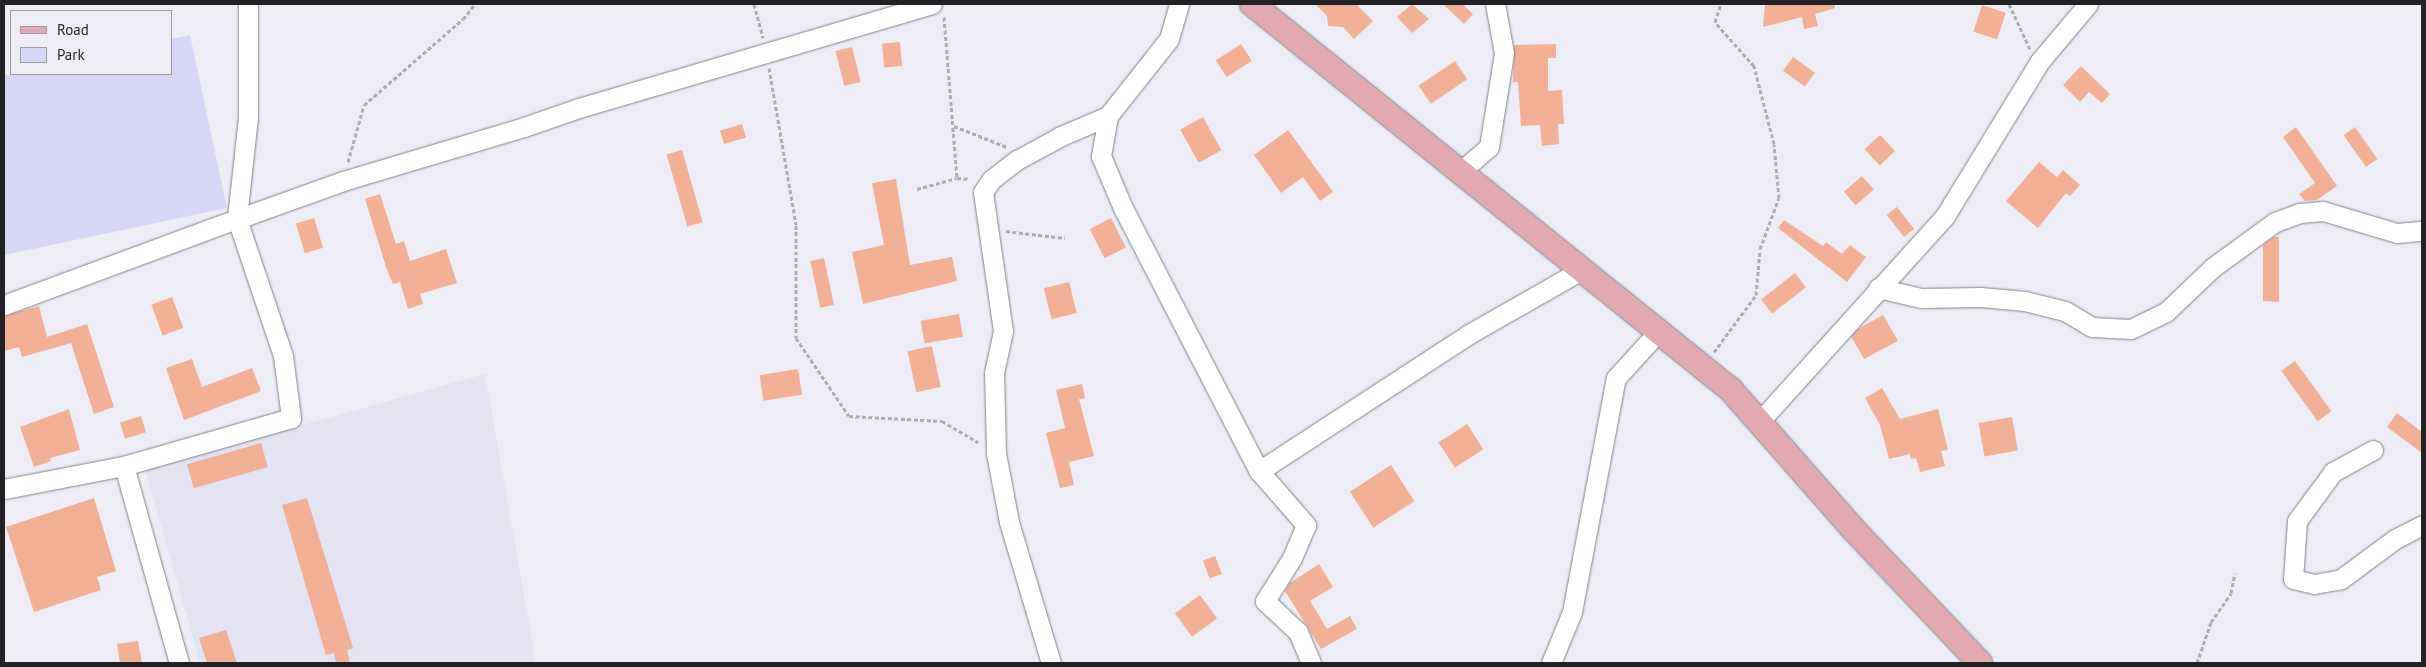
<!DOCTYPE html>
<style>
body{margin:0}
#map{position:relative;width:2426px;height:667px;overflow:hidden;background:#eeedf6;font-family:"PT Sans",sans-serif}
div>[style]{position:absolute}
.built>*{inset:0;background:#e3e3f3}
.green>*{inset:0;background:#d7d6f6}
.building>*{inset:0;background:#f2b096;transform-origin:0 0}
.path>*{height:3px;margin-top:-1.5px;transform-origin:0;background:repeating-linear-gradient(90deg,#adacb3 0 4px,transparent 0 6.5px)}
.roads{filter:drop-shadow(0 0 1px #818088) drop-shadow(0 0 1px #818088)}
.minor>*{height:19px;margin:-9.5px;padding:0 9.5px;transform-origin:9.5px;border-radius:9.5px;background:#fff}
.major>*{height:24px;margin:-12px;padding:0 12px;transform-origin:12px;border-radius:12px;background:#e1aab3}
span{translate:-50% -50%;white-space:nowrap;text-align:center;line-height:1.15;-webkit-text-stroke:4px #eeedf6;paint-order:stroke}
.frame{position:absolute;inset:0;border:5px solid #222225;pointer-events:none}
.legend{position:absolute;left:10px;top:10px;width:162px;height:65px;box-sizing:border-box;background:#eeedf6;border:1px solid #9c9ca2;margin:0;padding:6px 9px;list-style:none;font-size:15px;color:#222225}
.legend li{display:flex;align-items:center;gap:10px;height:25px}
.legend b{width:25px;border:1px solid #9c9ca2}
</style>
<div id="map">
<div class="built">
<div style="clip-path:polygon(485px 374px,536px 663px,200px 663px,145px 469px)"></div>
</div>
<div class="green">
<div style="clip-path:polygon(190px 35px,227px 208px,4px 255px,4px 75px,171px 74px,171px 39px)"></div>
</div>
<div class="building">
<div style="clip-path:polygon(1315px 4px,1356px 4px,1373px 21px,1354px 39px,1343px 27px,1328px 26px,1327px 16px)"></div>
<div style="clip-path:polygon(1412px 4px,1429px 19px,1412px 33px,1397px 17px)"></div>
<div style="clip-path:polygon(1443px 4px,1462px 4px,1473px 14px,1464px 24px)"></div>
<div style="clip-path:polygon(1765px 4px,1835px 4px,1835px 8px,1815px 14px,1818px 26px,1804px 29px,1802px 17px,1763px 27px)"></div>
<div style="left:1982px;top:5px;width:25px;height:28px;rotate:18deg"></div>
<div style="left:900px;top:42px;width:24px;height:18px;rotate:85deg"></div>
<div style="left:1241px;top:44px;width:20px;height:30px;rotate:57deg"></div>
<div style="clip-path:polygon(1556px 44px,1556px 58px,1548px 58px,1548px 91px,1562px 90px,1564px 124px,1558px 124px,1559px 144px,1542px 146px,1540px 125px,1521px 126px,1518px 82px,1513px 82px,1514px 45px)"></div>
<div style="left:852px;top:47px;width:36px;height:17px;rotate:76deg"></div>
<div style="left:1793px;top:57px;width:27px;height:17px;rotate:36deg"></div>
<div style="left:1455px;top:61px;width:22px;height:44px;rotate:56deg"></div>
<div style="clip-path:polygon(2081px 66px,2110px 94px,2102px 103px,2089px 92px,2080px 102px,2063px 85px)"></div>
<div style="left:1203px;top:117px;width:38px;height:26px;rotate:61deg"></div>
<div style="left:742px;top:124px;width:14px;height:23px;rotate:73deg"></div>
<div style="clip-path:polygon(2296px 127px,2337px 186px,2317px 200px,2305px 201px,2299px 194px,2315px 183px,2283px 137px)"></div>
<div style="left:2355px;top:127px;width:39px;height:14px;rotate:55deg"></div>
<div style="clip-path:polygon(1288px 130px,1333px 192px,1320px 201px,1303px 177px,1281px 193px,1254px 155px)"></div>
<div style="left:1880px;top:135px;width:22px;height:21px;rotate:47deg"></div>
<div style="left:682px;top:150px;width:75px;height:16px;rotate:74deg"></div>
<div style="clip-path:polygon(2039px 162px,2057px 177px,2063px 170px,2080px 185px,2070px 196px,2066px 193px,2038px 228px,2006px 201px)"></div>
<div style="left:1862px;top:176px;width:18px;height:24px;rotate:49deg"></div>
<div style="clip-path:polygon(896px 179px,910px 265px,952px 257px,957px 281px,863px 304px,852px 252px,884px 245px,872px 183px)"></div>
<div style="clip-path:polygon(380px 194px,396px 244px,404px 241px,410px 261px,446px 249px,457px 283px,420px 294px,423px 304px,408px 309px,400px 282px,393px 284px,387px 270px,365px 199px)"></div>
<div style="left:1897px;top:207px;width:28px;height:13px;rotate:52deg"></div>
<div style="left:314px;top:218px;width:31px;height:19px;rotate:73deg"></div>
<div style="left:1111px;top:218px;width:33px;height:24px;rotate:63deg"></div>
<div style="clip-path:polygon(1784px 220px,1823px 246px,1826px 242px,1842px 254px,1850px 245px,1866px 257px,1847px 282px,1778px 228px)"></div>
<div style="clip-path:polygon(2273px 237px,2279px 237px,2279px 302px,2263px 301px,2263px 245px)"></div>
<div style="left:824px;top:258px;width:48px;height:14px;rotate:78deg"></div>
<div style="left:1795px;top:273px;width:18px;height:43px;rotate:52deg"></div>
<div style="left:1069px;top:282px;width:32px;height:26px;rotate:76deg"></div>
<div style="left:172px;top:297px;width:33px;height:22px;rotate:70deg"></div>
<div style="clip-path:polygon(39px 306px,47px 337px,87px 324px,114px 407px,94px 414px,71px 343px,22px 357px,19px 347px,4px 351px,4px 316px)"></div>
<div style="left:959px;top:314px;width:23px;height:39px;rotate:80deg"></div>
<div style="clip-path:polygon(1883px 315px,1898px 341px,1864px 359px,1851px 336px,1858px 329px)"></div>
<div style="left:932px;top:346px;width:42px;height:25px;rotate:78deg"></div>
<div style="clip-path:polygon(192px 359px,202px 387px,252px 368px,261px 391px,184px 420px,166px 368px)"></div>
<div style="left:2295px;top:361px;width:62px;height:17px;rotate:54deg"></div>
<div style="left:798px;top:369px;width:26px;height:39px;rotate:81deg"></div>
<div style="clip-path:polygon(1082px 384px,1085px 398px,1079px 399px,1094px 456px,1069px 462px,1074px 485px,1060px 488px,1046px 433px,1065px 428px,1056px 390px)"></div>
<div style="clip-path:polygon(1882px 388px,1900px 419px,1938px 409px,1948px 450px,1941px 451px,1945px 466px,1920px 472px,1916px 458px,1911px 459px,1910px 454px,1889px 459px,1880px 425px,1865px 398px)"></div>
<div style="clip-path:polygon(69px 409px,80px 450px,50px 458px,51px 461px,34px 467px,20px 427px)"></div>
<div style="clip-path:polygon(2397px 413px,2422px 432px,2422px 453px,2387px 427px)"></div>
<div style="left:141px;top:416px;width:17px;height:22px;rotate:73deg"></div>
<div style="left:2012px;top:417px;width:34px;height:34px;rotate:80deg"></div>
<div style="left:1467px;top:424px;width:30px;height:34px;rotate:57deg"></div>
<div style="left:261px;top:443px;width:25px;height:77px;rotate:74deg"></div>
<div style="left:1391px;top:465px;width:43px;height:49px;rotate:57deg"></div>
<div style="clip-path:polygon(94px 498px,116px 571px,97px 577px,101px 590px,34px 612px,6px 527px)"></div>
<div style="clip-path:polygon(307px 498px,353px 648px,347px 650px,350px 663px,336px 663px,334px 653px,326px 655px,282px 505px)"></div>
<div style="left:1215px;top:556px;width:19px;height:13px;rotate:69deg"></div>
<div style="clip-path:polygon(1319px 564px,1333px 587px,1310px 601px,1327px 629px,1350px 616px,1357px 629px,1321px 649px,1285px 591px,1290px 583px)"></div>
<div style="left:1200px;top:595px;width:29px;height:31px;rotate:54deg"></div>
<div style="clip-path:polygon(226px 630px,237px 663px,207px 663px,199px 638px)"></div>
<div style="clip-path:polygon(138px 641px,142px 663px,120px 663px,117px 644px)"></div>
</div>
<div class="path">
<div style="left:754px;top:4px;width:35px;rotate:75deg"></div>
<div style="left:2009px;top:4px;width:50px;rotate:65deg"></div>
<div style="left:944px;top:17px;width:162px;rotate:85.4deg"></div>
<div style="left:769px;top:68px;width:159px;rotate:80.2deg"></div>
<div style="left:796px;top:225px;width:113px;rotate:90deg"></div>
<div style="left:796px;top:338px;width:94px;rotate:55.8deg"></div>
<div style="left:849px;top:416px;width:93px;rotate:3.1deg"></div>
<div style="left:942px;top:421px;width:42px;rotate:30.3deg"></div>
<div style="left:954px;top:126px;width:57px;rotate:21.6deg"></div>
<div style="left:348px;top:162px;width:59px;rotate:-74.3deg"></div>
<div style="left:364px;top:105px;width:131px;rotate:-41deg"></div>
<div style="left:463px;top:19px;width:19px;rotate:-51deg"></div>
<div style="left:917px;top:189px;width:41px;rotate:-15.4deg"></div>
<div style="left:957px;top:178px;width:13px;rotate:4deg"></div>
<div style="left:1006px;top:231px;width:59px;rotate:6.8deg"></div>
<div style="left:1714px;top:352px;width:71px;rotate:-53.6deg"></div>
<div style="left:1756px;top:295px;width:46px;rotate:-85deg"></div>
<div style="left:1760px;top:249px;width:54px;rotate:-69.6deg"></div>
<div style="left:1779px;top:198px;width:54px;rotate:-95.3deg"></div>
<div style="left:1774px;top:144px;width:81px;rotate:-104.4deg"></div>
<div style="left:1754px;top:66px;width:59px;rotate:-131.6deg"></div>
<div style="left:1715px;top:22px;width:19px;rotate:-72deg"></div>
<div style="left:2197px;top:663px;width:43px;rotate:-71.1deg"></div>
<div style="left:2211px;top:622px;width:35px;rotate:-55deg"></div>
<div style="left:2231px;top:593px;width:20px;rotate:-79deg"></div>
</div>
<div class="roads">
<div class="minor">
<div style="left:248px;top:4px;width:113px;rotate:90deg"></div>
<div style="left:248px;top:117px;width:103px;rotate:96.2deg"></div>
<div style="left:237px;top:219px;width:113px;rotate:-19.7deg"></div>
<div style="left:343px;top:181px;width:189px;rotate:-16.6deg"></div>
<div style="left:524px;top:127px;width:58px;rotate:-19.1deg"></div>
<div style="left:579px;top:108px;width:368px;rotate:-16.4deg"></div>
<div style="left:1179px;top:4px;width:36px;rotate:106deg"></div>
<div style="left:1169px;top:39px;width:98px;rotate:128.4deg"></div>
<div style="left:1108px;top:116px;width:41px;rotate:99.9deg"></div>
<div style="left:1101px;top:156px;width:56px;rotate:67.1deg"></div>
<div style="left:1123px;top:208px;width:296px;rotate:62.7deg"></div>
<div style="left:1259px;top:471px;width:72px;rotate:49deg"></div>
<div style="left:1306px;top:525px;width:36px;rotate:113deg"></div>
<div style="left:1292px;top:558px;width:51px;rotate:122.1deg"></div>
<div style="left:1265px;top:601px;width:45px;rotate:43.2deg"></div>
<div style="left:1298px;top:632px;width:34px;rotate:67deg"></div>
<div style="left:1460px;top:172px;width:38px;rotate:-41deg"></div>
<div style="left:1489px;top:147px;width:95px;rotate:-80.9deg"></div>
<div style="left:1504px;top:53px;width:50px;rotate:-100.4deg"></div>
<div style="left:1878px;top:288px;width:44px;rotate:13.1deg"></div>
<div style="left:1921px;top:298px;width:60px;rotate:-1deg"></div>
<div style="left:1981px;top:297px;width:44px;rotate:5.2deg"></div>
<div style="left:2025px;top:301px;width:41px;rotate:14deg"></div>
<div style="left:2065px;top:311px;width:31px;rotate:31deg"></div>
<div style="left:2092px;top:327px;width:39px;rotate:3deg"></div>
<div style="left:2131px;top:329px;width:39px;rotate:-26deg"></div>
<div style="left:2166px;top:312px;width:64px;rotate:-43.7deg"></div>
<div style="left:2212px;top:268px;width:78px;rotate:-36.1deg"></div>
<div style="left:2275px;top:222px;width:27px;rotate:-20deg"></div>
<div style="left:2300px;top:213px;width:23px;rotate:-5deg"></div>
<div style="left:2323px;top:211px;width:77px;rotate:16.6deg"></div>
<div style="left:2397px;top:233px;width:25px;rotate:-5deg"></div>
<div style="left:4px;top:305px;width:248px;rotate:-20.3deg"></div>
<div style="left:237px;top:219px;width:145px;rotate:71.4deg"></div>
<div style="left:283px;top:356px;width:63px;rotate:82.6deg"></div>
<div style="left:291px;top:418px;width:174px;rotate:164deg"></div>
<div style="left:1759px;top:422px;width:278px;rotate:-47.9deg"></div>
<div style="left:1945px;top:216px;width:182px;rotate:-58.5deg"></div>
<div style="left:2040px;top:61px;width:75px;rotate:-49.9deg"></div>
<div style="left:2373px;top:450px;width:46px;rotate:151.2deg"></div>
<div style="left:2333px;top:472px;width:61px;rotate:126.3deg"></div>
<div style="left:2297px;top:521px;width:58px;rotate:93.9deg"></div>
<div style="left:2293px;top:579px;width:22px;rotate:13deg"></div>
<div style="left:2314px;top:584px;width:27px;rotate:-10deg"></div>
<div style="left:2341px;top:579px;width:67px;rotate:-36.5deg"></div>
<div style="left:2395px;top:539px;width:30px;rotate:-27deg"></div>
<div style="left:1259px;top:471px;width:251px;rotate:-33.1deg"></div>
<div style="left:1469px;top:334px;width:129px;rotate:-29.7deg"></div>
<div style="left:4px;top:489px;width:122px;rotate:-10.9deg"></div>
<div style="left:124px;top:466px;width:205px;rotate:74.4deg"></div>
<div style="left:1051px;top:663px;width:147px;rotate:-106.6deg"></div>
<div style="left:1009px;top:522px;width:70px;rotate:-100.7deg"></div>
<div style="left:996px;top:453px;width:80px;rotate:-91.4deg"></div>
<div style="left:994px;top:373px;width:43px;rotate:-77.9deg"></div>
<div style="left:1003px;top:331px;width:140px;rotate:-98.2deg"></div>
<div style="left:983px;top:192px;width:14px;rotate:-56deg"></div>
<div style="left:991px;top:180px;width:33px;rotate:-38deg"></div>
<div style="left:1017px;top:160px;width:50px;rotate:-28.6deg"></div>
<div style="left:1061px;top:136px;width:51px;rotate:-23.1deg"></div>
<div style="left:1551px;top:663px;width:55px;rotate:-67.6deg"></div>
<div style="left:1572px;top:612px;width:238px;rotate:-79.4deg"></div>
<div style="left:1616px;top:378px;width:62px;rotate:-47.6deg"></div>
</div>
<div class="major">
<div style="left:1252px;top:4px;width:615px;rotate:38.86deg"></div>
<div style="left:1731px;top:390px;width:185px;rotate:48.7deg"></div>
<div style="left:1853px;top:529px;width:185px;rotate:46.5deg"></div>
</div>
</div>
<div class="frame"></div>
<ul class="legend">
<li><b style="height:6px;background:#e1aab3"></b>Road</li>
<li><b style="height:14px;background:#d7d6f6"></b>Park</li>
</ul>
</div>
